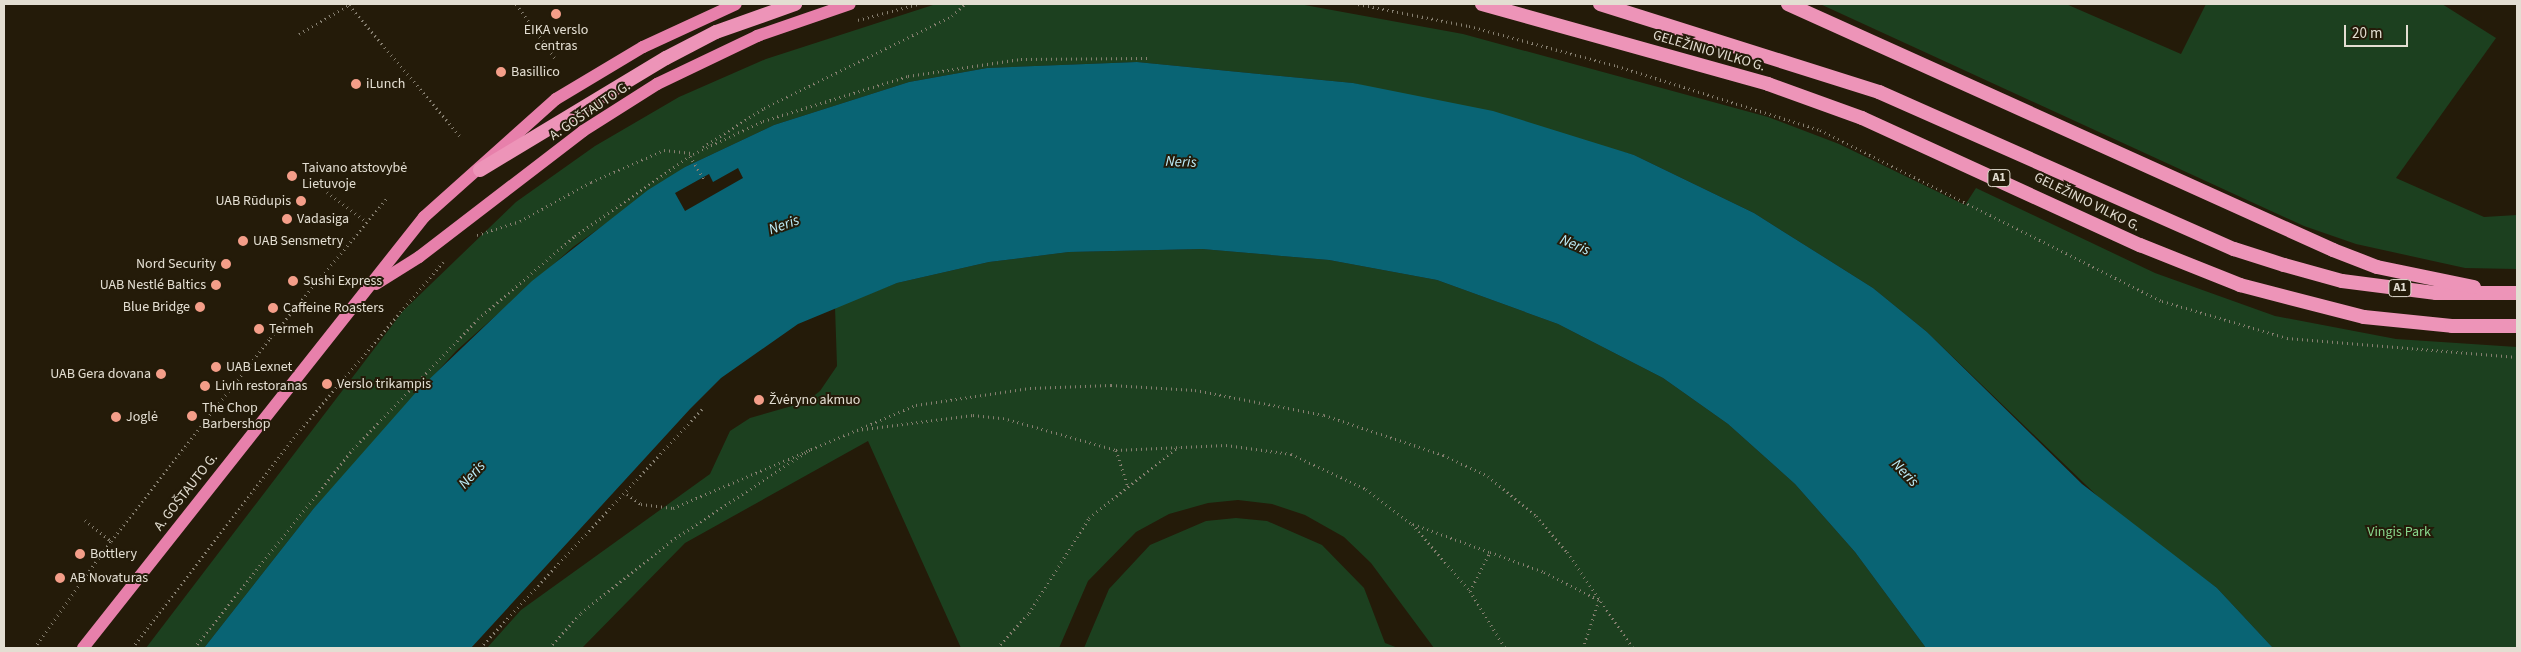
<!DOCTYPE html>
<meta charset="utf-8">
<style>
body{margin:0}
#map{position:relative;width:2521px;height:652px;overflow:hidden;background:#241b09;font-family:"Source Sans 3",sans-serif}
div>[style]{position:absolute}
.green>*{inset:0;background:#1c401f}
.water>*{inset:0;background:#096474}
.pier>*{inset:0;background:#241b09}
.path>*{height:3px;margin-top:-1.5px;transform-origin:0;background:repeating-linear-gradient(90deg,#867f70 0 1px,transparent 0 5px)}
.primary>*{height:12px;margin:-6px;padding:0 6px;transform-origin:6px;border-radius:6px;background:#e780ab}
.trunk>*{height:14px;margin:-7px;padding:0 7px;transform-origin:7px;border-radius:7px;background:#ed94b8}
.dots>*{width:14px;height:14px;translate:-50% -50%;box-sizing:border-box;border:2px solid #241b09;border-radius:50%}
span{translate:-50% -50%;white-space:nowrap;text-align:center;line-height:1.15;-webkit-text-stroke:4px #241b09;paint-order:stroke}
.shield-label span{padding:1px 4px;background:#241b09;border:1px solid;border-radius:4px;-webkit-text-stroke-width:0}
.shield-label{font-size:12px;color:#e3ded2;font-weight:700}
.poi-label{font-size:14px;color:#e3ded2}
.left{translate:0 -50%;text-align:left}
.right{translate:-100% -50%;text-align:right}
.street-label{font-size:14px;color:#e3ded2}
.park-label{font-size:14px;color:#88d68c}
.water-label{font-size:15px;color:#bdedf9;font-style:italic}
.frame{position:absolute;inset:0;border:5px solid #e3ded2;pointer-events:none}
.scale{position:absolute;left:2344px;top:25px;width:64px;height:22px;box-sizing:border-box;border:2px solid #e3ded2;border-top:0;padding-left:6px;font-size:15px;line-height:18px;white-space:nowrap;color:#e3ded2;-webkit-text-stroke:4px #241b09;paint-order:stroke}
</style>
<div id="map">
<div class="green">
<div style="clip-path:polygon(936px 4px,1299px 4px,1463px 34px,1768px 117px,1839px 144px,1965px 205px,1976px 188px,2155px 273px,2275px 316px,2396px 339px,2517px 347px,2517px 648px,2273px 648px,2217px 588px,2114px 512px,1927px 332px,1873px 288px,1754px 213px,1634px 155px,1353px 83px,1137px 62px,987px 68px,909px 82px,774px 125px,685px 167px,573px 247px,456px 351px,314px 508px,204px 648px,146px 648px,403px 311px,516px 202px,595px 146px,679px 97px,766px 59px)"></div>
<div style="clip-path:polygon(1820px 4px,2066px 4px,2181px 54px,2206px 4px,2442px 4px,2496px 38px,2396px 178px,2484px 217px,2517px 215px,2517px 269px,2465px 268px,2356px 244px,2304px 226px)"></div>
<div style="clip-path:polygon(1202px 249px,1329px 260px,1437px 280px,1558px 324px,1663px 378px,1728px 424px,1795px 484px,1855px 552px,1926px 648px,1434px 648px,1371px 563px,1344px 537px,1305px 515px,1272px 504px,1238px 500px,1208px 503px,1169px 514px,1136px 532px,1088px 581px,1059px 648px,961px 648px,868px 441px,685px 543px,582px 648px,487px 648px,521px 610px,710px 474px,730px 431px,750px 418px,806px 402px,820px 391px,837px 366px,835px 307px,897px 283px,989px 262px,1069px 252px)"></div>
<div style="clip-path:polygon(1236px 518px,1267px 521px,1322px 545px,1364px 588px,1385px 643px,1398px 648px,1084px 648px,1109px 589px,1150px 545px,1206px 521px)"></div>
</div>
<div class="water">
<div style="clip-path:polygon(1137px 62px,1353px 83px,1493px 111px,1634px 155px,1754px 213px,1873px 288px,1927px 332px,2082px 484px,2217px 588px,2273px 648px,1926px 648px,1855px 552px,1795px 484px,1728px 424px,1663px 378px,1558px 324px,1437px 280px,1329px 260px,1202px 249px,1069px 252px,989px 262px,897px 283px,798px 324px,721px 378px,690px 409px,471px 648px,204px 648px,314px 508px,418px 390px,532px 281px,648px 190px,685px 167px,774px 125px,909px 82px,987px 68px)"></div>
</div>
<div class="pier">
<div style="clip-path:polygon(738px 168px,743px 178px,685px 211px,675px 193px,709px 174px,713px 182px)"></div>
</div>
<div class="path">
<div style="left:516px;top:4px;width:67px;rotate:54.2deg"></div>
<div style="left:1358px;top:4px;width:113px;rotate:11.2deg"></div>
<div style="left:1469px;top:26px;width:153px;rotate:15.1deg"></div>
<div style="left:1617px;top:66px;width:213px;rotate:17.5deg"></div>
<div style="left:1820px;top:130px;width:382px;rotate:26.6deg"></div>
<div style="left:2162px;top:301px;width:130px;rotate:16.5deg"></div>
<div style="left:2287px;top:338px;width:231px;rotate:4.7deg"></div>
<div style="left:858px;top:20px;width:62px;rotate:-14.9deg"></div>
<div style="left:299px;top:34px;width:58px;rotate:-30.1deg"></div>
<div style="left:349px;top:5px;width:172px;rotate:49.7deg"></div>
<div style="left:703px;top:147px;width:72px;rotate:-32.6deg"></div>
<div style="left:764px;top:108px;width:209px;rotate:-26.1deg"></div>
<div style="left:952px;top:16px;width:18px;rotate:-43deg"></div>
<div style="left:690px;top:156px;width:27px;rotate:59deg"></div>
<div style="left:327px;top:192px;width:50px;rotate:36.9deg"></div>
<div style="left:477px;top:235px;width:45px;rotate:-18deg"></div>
<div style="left:520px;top:221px;width:81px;rotate:-28.8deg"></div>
<div style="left:591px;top:182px;width:80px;rotate:-23.7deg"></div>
<div style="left:664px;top:150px;width:30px;rotate:6deg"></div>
<div style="left:857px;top:430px;width:117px;rotate:-7.4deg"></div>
<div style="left:973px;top:415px;width:30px;rotate:6deg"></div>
<div style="left:1003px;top:418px;width:117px;rotate:15.8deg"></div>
<div style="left:1116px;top:450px;width:110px;rotate:-2.6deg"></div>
<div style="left:1226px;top:445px;width:66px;rotate:7.9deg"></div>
<div style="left:1291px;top:454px;width:83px;rotate:25deg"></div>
<div style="left:1366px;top:489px;width:58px;rotate:37.3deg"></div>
<div style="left:1412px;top:524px;width:89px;rotate:49.1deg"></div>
<div style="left:1470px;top:591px;width:67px;rotate:58.4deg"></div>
<div style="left:1116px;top:450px;width:39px;rotate:72deg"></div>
<div style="left:627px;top:494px;width:17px;rotate:36deg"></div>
<div style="left:641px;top:504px;width:32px;rotate:7deg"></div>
<div style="left:673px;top:508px;width:264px;rotate:-23deg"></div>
<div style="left:916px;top:405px;width:115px;rotate:-8.5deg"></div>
<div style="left:1030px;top:388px;width:81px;rotate:-2.1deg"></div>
<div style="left:1111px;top:385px;width:84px;rotate:3.4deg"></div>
<div style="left:1195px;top:390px;width:131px;rotate:11deg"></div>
<div style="left:1324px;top:415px;width:126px;rotate:18.6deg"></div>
<div style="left:1443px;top:455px;width:50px;rotate:25deg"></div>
<div style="left:1488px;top:476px;width:62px;rotate:39.8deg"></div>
<div style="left:1536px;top:516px;width:48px;rotate:49.3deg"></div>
<div style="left:1567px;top:552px;width:116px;rotate:55.5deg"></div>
<div style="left:85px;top:520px;width:33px;rotate:39deg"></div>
<div style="left:1413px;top:524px;width:82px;rotate:20deg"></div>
<div style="left:1470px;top:591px;width:44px;rotate:-62.9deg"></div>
<div style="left:1490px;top:552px;width:58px;rotate:20.3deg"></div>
<div style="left:1544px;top:572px;width:62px;rotate:27deg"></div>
<div style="left:1599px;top:600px;width:51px;rotate:108.4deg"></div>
<div style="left:34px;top:648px;width:132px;rotate:-54.3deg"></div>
<div style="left:111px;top:541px;width:258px;rotate:-51.9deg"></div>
<div style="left:270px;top:338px;width:184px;rotate:-50.1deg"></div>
<div style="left:132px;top:648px;width:275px;rotate:-52.4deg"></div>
<div style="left:300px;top:430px;width:221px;rotate:-49.6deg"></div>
<div style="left:194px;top:648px;width:255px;rotate:-51.4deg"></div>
<div style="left:353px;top:449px;width:180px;rotate:-46.1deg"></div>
<div style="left:478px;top:319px;width:128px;rotate:-40.6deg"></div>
<div style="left:575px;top:236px;width:144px;rotate:-34.8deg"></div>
<div style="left:693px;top:154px;width:77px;rotate:-25.2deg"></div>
<div style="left:763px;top:121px;width:152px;rotate:-17.2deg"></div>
<div style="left:908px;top:76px;width:114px;rotate:-8.6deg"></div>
<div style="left:1021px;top:59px;width:127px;rotate:-0.5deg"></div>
<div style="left:480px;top:648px;width:328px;rotate:-47.1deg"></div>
<div style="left:549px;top:648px;width:47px;rotate:-47.6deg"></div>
<div style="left:581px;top:613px;width:115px;rotate:-38.7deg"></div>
<div style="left:671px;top:541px;width:169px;rotate:-33.4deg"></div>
<div style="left:997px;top:648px;width:47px;rotate:-47.6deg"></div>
<div style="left:1029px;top:613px;width:112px;rotate:-57.7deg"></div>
<div style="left:1089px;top:518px;width:115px;rotate:-38.7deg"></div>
</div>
<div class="primary">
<div style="left:376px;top:284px;width:51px;rotate:-32.1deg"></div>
<div style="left:419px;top:257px;width:207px;rotate:-37.5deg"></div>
<div style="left:583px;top:131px;width:88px;rotate:-32.4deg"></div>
<div style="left:657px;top:84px;width:111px;rotate:-25.6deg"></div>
<div style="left:757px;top:36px;width:98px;rotate:-19deg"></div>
<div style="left:83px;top:648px;width:550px;rotate:-51.65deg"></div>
<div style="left:424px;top:217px;width:177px;rotate:-41.8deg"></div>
<div style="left:556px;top:99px;width:101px;rotate:-30.9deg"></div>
<div style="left:643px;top:47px;width:102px;rotate:-24.8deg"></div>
</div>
<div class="trunk">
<div style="left:1482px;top:4px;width:297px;rotate:15.6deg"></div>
<div style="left:1768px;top:84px;width:100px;rotate:19.9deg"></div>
<div style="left:1862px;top:118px;width:306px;rotate:24.6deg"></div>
<div style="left:2140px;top:245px;width:108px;rotate:21.8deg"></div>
<div style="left:2240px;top:285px;width:128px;rotate:14.5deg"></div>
<div style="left:2364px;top:317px;width:88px;rotate:5.8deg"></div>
<div style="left:2452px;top:326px;width:65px"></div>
<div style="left:1600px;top:4px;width:293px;rotate:17.5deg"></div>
<div style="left:1879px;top:92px;width:388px;rotate:23.9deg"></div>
<div style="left:2234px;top:249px;width:52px;rotate:17.7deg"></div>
<div style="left:2284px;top:265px;width:60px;rotate:15.4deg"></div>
<div style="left:2342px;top:281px;width:95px;rotate:7.3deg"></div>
<div style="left:2436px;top:293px;width:81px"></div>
<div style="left:1788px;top:4px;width:598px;rotate:24.29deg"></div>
<div style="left:2333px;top:250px;width:47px;rotate:21.1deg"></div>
<div style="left:2377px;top:267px;width:99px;rotate:11.7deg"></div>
<div style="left:480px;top:170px;width:217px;rotate:-31.1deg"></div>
<div style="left:666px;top:58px;width:56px;rotate:-27.5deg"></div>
<div style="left:716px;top:32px;width:84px;rotate:-19.5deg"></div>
</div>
<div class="dots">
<div style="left:556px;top:14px;background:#f49e89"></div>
<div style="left:501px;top:72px;background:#f49e89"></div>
<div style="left:356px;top:84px;background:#f49e89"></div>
<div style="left:292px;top:176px;background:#f49e89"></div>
<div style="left:301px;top:201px;background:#f49e89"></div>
<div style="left:287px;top:219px;background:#f49e89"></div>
<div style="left:243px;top:241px;background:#f49e89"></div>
<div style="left:226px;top:264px;background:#f49e89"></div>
<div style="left:293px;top:281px;background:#f49e89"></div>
<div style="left:216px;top:285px;background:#f49e89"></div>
<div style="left:200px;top:307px;background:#f49e89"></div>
<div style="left:273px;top:308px;background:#f49e89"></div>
<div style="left:259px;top:329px;background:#f49e89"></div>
<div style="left:216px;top:367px;background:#f49e89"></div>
<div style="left:161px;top:374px;background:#f49e89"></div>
<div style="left:327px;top:384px;background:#f49e89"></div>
<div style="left:205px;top:386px;background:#f49e89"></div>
<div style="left:759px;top:400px;background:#f49e89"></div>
<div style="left:192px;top:416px;background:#f49e89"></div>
<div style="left:116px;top:417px;background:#f49e89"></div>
<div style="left:80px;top:554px;background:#f49e89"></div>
<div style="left:60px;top:578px;background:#f49e89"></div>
</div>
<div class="shield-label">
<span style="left:1999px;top:178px">A1</span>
<span style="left:2400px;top:288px">A1</span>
</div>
<div class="poi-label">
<span style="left:556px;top:38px">EIKA verslo<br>centras</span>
<span class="left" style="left:511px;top:72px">Basillico</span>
<span class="left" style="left:366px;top:84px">iLunch</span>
<span class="left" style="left:302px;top:176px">Taivano atstovybė<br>Lietuvoje</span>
<span class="right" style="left:291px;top:201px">UAB Rūdupis</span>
<span class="left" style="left:297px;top:219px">Vadasiga</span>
<span class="left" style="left:253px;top:241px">UAB Sensmetry</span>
<span class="right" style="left:216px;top:264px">Nord Security</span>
<span class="left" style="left:303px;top:281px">Sushi Express</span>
<span class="right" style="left:206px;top:285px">UAB Nestlé Baltics</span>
<span class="right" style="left:190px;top:307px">Blue Bridge</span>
<span class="left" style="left:283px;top:308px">Caffeine Roasters</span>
<span class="left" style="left:269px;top:329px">Termeh</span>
<span class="left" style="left:226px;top:367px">UAB Lexnet</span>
<span class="right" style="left:151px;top:374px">UAB Gera dovana</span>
<span class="left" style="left:337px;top:384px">Verslo trikampis</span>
<span class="left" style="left:215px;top:386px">LivIn restoranas</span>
<span class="left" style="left:769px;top:400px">Žvėryno akmuo</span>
<span class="left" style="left:202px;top:416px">The Chop<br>Barbershop</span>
<span class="left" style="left:126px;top:417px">Joglė</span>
<span class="left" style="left:90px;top:554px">Bottlery</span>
<span class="left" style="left:70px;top:578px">AB Novaturas</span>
</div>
<div class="street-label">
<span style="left:1709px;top:51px;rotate:16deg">GELEŽINIO VILKO G.</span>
<span style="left:590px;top:111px;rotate:-34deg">A. GOŠTAUTO G.</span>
<span style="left:2087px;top:202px;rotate:26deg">GELEŽINIO VILKO G.</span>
<span style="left:186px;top:492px;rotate:-52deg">A. GOŠTAUTO G.</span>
</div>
<div class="park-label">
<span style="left:2399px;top:532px">Vingis Park</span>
</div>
<div class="water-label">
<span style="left:1181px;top:162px;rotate:2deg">Neris</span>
<span style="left:784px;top:225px;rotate:-20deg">Neris</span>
<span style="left:1575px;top:245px;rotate:23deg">Neris</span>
<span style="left:1905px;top:473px;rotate:46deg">Neris</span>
<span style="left:472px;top:475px;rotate:-48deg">Neris</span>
</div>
<div class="frame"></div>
<div class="scale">20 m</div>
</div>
